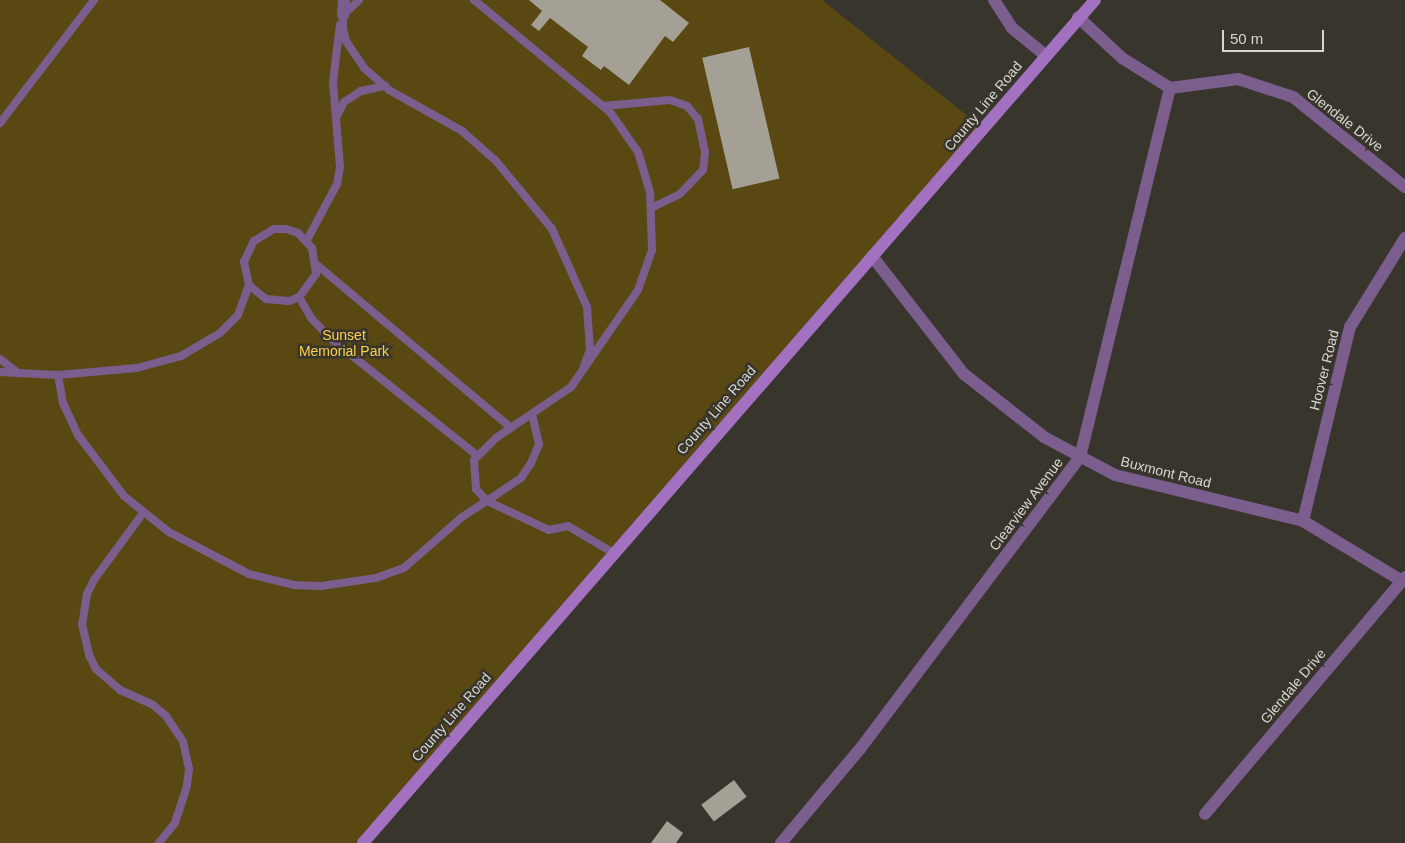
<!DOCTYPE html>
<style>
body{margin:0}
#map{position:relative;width:1405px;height:843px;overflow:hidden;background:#38352c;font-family:Helvetica,sans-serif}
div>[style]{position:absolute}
.green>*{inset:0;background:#594812}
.building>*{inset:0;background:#a4a096;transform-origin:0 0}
.service>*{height:8px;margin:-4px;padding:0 4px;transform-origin:4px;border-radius:4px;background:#7b5d8e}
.minor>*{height:12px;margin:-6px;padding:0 6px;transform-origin:6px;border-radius:6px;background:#7b5d8e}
.secondary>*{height:12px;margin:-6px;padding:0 6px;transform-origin:6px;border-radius:6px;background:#a271c0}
span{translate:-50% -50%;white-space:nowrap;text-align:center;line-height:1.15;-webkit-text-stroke:5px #38352c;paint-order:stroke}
.street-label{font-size:14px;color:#d8d6d1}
.park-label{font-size:14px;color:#fcd147}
.scale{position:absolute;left:1222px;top:30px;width:102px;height:22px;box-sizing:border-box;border:2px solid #d8d6d1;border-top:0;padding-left:6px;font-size:15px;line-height:18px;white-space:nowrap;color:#d8d6d1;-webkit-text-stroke:4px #38352c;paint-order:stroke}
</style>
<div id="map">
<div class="green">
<div style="clip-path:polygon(0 0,822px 0,984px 129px,365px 843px,0 843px)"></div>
</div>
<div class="building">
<div style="clip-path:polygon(529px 0,660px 0,689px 23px,673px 42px,665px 36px,629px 85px,604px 66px,601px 70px,582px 56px,588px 47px,550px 18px,539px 31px,531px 25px,542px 11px)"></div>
<div style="left:749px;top:47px;width:135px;height:48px;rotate:77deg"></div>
<div style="left:734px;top:780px;width:21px;height:41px;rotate:53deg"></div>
<div style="clip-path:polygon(667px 821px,683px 833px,676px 843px,651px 843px)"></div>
</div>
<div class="service">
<div style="left:359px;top:0;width:22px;rotate:137deg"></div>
<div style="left:343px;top:15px;width:13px;rotate:90deg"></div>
<div style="left:343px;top:28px;width:13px;rotate:77deg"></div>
<div style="left:346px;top:41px;width:32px;rotate:56deg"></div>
<div style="left:364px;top:68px;width:33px;rotate:41deg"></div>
<div style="left:389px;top:90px;width:84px;rotate:29.3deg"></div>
<div style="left:462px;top:131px;width:45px;rotate:41.4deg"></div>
<div style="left:496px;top:161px;width:88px;rotate:50.5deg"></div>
<div style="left:552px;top:229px;width:85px;rotate:65.8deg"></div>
<div style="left:587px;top:307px;width:43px;rotate:86deg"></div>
<div style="left:590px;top:350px;width:17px;rotate:111deg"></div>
<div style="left:474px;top:0;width:176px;rotate:39.5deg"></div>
<div style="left:610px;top:112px;width:49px;rotate:55deg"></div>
<div style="left:638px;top:152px;width:42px;rotate:73.3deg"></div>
<div style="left:650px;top:192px;width:58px;rotate:88deg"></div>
<div style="left:652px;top:250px;width:42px;rotate:109.3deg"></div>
<div style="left:638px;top:290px;width:118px;rotate:124.6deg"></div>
<div style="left:571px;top:387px;width:91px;rotate:145.8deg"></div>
<div style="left:496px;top:438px;width:31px;rotate:135deg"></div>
<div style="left:474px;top:460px;width:29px;rotate:86deg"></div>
<div style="left:476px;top:489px;width:16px;rotate:47deg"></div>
<div style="left:487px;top:501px;width:41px;rotate:-34.1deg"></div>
<div style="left:521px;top:478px;width:18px;rotate:-56deg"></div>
<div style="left:531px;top:463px;width:21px;rotate:-67deg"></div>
<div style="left:539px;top:444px;width:31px;rotate:-103deg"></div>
<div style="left:603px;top:106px;width:67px;rotate:-5.1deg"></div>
<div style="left:670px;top:100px;width:18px;rotate:19deg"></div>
<div style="left:687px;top:106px;width:17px;rotate:50deg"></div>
<div style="left:698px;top:119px;width:34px;rotate:78deg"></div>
<div style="left:705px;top:152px;width:18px;rotate:96deg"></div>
<div style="left:703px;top:170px;width:33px;rotate:134deg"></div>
<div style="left:680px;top:194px;width:32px;rotate:154deg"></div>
<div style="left:337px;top:116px;width:16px;rotate:-63deg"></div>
<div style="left:344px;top:102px;width:20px;rotate:-33deg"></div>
<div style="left:361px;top:91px;width:25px;rotate:-12deg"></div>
<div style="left:0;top:123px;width:155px;rotate:-52.6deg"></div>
<div style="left:307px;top:240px;width:64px;rotate:-61.8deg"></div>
<div style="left:337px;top:184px;width:17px;rotate:-80deg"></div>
<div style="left:340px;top:167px;width:85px;rotate:-94.7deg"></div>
<div style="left:333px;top:82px;width:58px;rotate:-83.1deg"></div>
<div style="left:317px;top:265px;width:253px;rotate:40deg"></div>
<div style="left:299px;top:297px;width:24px;rotate:60deg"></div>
<div style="left:311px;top:318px;width:28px;rotate:46deg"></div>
<div style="left:330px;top:338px;width:189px;rotate:38.6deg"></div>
<div style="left:0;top:359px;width:23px;rotate:38deg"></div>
<div style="left:18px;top:373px;width:40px;rotate:2.9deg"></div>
<div style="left:58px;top:375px;width:79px;rotate:-5.1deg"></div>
<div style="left:137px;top:368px;width:46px;rotate:-15.3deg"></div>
<div style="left:181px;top:356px;width:45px;rotate:-30.5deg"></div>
<div style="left:220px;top:333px;width:25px;rotate:-45deg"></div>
<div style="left:238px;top:315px;width:32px;rotate:-70deg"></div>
<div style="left:249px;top:285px;width:24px;rotate:-102deg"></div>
<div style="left:244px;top:262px;width:23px;rotate:-65deg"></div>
<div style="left:254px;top:241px;width:23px;rotate:-31deg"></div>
<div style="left:274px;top:229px;width:12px"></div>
<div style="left:286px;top:229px;width:13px;rotate:18deg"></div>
<div style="left:298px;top:233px;width:21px;rotate:47deg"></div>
<div style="left:312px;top:248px;width:26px;rotate:81deg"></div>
<div style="left:316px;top:274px;width:29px;rotate:126deg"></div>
<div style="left:299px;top:297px;width:11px;rotate:158deg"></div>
<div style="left:289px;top:301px;width:23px;rotate:-175deg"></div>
<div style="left:266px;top:299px;width:22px;rotate:-141deg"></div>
<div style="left:0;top:372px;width:18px;rotate:3deg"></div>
<div style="left:58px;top:375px;width:28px;rotate:80deg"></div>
<div style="left:63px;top:403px;width:35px;rotate:65deg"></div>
<div style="left:78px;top:435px;width:76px;rotate:53deg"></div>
<div style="left:124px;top:496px;width:58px;rotate:38.7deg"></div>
<div style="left:169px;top:532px;width:90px;rotate:27.7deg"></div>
<div style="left:249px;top:574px;width:46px;rotate:13.7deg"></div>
<div style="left:294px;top:585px;width:27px;rotate:2deg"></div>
<div style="left:321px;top:586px;width:56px;rotate:-8.3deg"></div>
<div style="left:376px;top:578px;width:30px;rotate:-20deg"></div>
<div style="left:404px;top:568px;width:77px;rotate:-41.3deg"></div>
<div style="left:462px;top:517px;width:30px;rotate:-33deg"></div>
<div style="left:487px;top:501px;width:68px;rotate:25.1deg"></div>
<div style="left:549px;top:530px;width:19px;rotate:-12deg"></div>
<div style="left:568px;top:526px;width:51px;rotate:30.6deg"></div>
<div style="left:143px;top:513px;width:83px;rotate:126.2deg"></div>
<div style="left:94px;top:580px;width:16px;rotate:117deg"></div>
<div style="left:87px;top:594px;width:30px;rotate:99deg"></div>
<div style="left:82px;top:624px;width:32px;rotate:77deg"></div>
<div style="left:89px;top:655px;width:16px;rotate:63deg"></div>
<div style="left:96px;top:669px;width:32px;rotate:41deg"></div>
<div style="left:120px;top:690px;width:36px;rotate:24deg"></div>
<div style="left:153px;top:705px;width:17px;rotate:40deg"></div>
<div style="left:166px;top:716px;width:30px;rotate:56deg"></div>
<div style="left:183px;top:741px;width:29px;rotate:78deg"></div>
<div style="left:189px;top:769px;width:17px;rotate:97deg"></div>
<div style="left:187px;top:786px;width:39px;rotate:108deg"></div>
<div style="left:175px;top:823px;width:26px;rotate:129deg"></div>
</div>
<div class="minor">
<div style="left:994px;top:0;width:33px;rotate:57deg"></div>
<div style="left:1012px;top:28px;width:43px;rotate:39.3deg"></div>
<div style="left:343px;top:15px;width:15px;rotate:-86deg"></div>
<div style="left:1078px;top:17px;width:60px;rotate:43deg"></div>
<div style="left:1122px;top:58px;width:57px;rotate:32deg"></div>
<div style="left:1170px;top:88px;width:69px;rotate:-7.5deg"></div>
<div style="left:1238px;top:79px;width:58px;rotate:18.1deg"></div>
<div style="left:1293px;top:97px;width:144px;rotate:38.8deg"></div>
<div style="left:872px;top:256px;width:150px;rotate:52.1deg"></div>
<div style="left:964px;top:374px;width:102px;rotate:38.2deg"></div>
<div style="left:1044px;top:437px;width:81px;rotate:28.2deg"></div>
<div style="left:1115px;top:475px;width:194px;rotate:13.7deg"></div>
<div style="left:1303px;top:521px;width:116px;rotate:31.2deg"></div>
<div style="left:1303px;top:521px;width:200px;rotate:-76.4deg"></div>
<div style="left:1350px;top:327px;width:105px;rotate:-58.3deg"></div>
<div style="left:1205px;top:814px;width:310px;rotate:-49.8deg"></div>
<div style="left:781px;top:843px;width:123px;rotate:-50deg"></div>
<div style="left:860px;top:749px;width:366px;rotate:-53deg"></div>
<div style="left:1080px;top:457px;width:380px;rotate:-76.3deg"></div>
</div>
<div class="secondary">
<div style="left:363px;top:843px;width:1116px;rotate:-49.03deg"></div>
</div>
<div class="street-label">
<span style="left:983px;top:106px;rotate:-50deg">County Line Road</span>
<span style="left:1345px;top:120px;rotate:38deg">Glendale Drive</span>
<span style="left:1324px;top:370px;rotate:-76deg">Hoover Road</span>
<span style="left:716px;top:410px;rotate:-49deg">County Line Road</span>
<span style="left:1166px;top:472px;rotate:14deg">Buxmont Road</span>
<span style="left:1026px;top:504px;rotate:-53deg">Clearview Avenue</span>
<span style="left:1293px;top:686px;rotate:-50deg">Glendale Drive</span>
<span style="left:451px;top:717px;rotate:-49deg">County Line Road</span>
</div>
<div class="park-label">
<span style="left:344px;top:343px">Sunset<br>Memorial Park</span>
</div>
<div class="scale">50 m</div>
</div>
